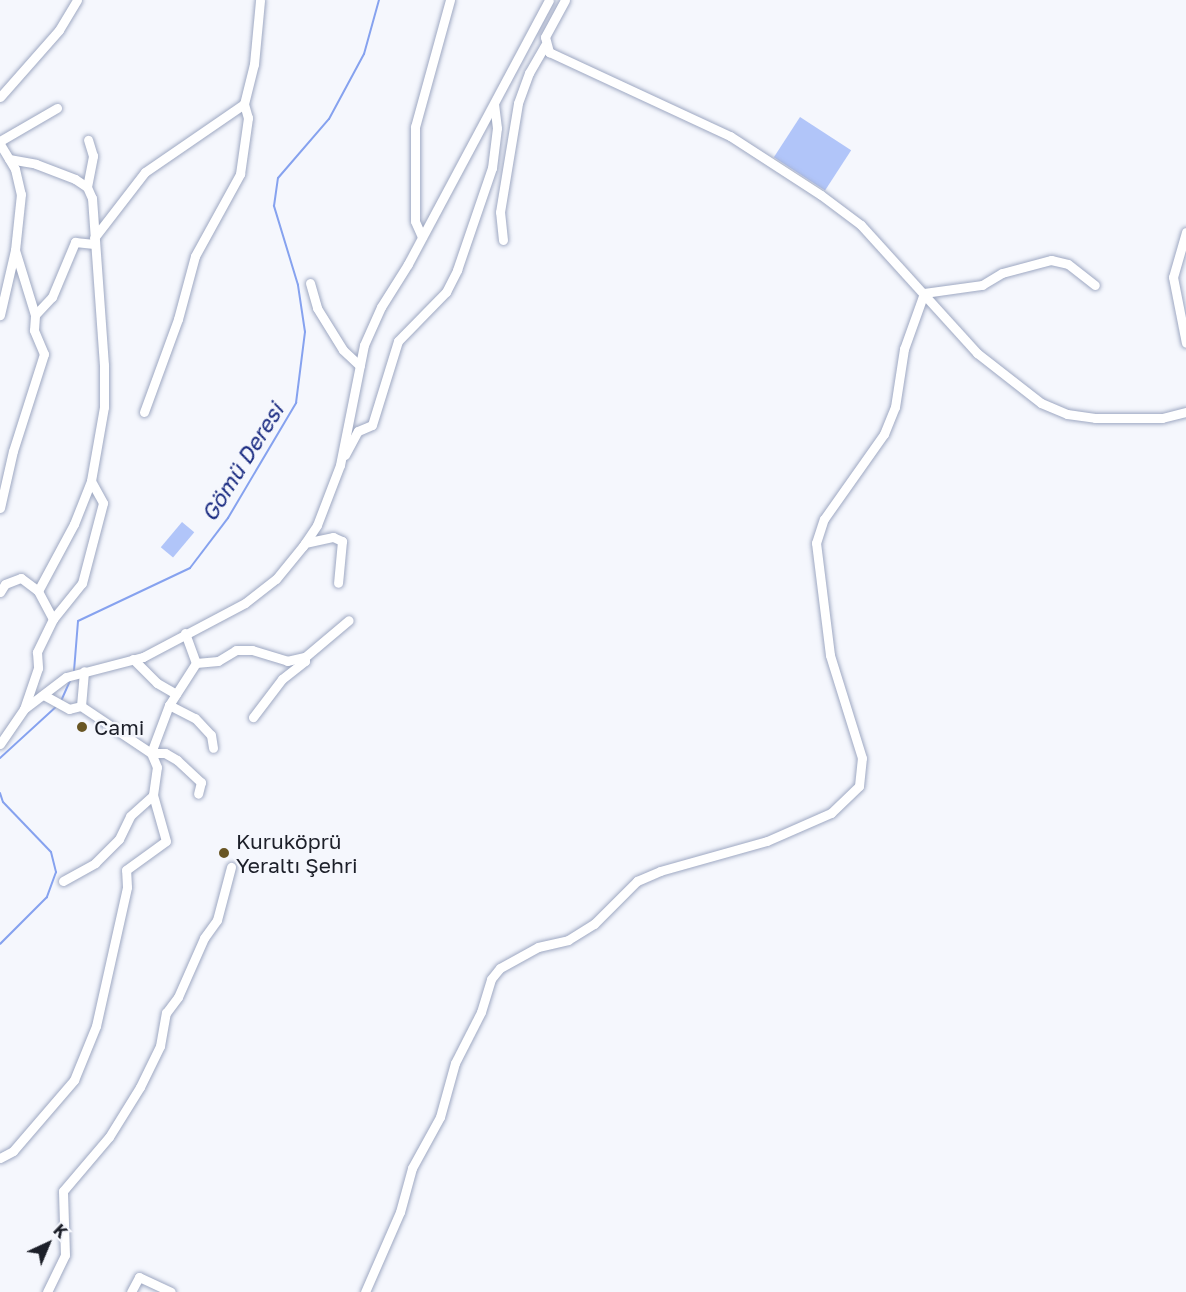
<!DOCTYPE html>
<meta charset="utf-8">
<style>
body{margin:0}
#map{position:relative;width:1186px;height:1292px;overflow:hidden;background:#f5f7fd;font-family:"Golos Text",sans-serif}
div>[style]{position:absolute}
.green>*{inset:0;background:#b1c5f9;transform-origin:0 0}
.stream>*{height:2px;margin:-1px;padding:0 1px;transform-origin:1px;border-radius:1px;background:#86a2ef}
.roads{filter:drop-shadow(0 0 2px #9ea8c2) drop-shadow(0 0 2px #9ea8c2)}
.minor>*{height:9px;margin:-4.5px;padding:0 4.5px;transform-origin:4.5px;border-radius:4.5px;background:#fff}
.dots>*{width:16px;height:16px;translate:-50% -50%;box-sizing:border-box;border:3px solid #f5f7fd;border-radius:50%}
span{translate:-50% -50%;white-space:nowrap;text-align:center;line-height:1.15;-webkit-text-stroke:4.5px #f5f7fd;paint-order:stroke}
.poi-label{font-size:21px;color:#1c1f29}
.left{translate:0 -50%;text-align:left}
.water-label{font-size:22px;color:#192a81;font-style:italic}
.north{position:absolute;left:18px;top:1214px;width:60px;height:60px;-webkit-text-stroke:4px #f5f7fd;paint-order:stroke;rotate:44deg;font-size:16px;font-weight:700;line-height:24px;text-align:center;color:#1c1f29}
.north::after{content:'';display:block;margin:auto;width:21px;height:27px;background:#1c1f29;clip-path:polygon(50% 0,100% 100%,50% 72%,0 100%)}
</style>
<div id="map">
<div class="green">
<div style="left:800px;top:117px;width:61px;height:48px;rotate:33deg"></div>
<div style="left:182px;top:522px;width:16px;height:33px;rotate:40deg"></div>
</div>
<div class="stream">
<div style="left:74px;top:671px;width:50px;rotate:-85.4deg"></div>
<div style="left:78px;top:621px;width:124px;rotate:-25.3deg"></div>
<div style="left:190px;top:568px;width:63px;rotate:-52.8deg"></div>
<div style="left:228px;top:518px;width:134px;rotate:-59.4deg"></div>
<div style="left:296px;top:403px;width:72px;rotate:-82.8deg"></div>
<div style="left:305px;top:332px;width:48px;rotate:-98.5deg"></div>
<div style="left:298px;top:285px;width:83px;rotate:-106.9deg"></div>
<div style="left:274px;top:206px;width:28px;rotate:-82deg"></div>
<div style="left:278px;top:178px;width:78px;rotate:-49.2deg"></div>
<div style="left:329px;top:119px;width:74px;rotate:-61.7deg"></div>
<div style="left:364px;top:54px;width:56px;rotate:-74.5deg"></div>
<div style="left:61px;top:701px;width:24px;rotate:-66deg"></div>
<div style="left:0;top:758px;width:77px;rotate:-42.4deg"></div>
<div style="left:0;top:793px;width:9px;rotate:72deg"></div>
<div style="left:3px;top:802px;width:69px;rotate:46.2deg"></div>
<div style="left:51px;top:852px;width:21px;rotate:76deg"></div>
<div style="left:56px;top:872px;width:27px;rotate:110deg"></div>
<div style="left:47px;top:897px;width:66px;rotate:135deg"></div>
</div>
<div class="roads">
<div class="minor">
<div style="left:565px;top:0;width:42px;rotate:118.4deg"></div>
<div style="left:545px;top:37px;width:16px;rotate:75deg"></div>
<div style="left:549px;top:52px;width:200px;rotate:24.9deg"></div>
<div style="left:730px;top:136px;width:108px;rotate:33deg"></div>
<div style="left:821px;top:195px;width:50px;rotate:36.9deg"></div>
<div style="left:861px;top:225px;width:173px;rotate:47.8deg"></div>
<div style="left:977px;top:353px;width:81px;rotate:38deg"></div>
<div style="left:1041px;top:403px;width:28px;rotate:23deg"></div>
<div style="left:1067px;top:414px;width:28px;rotate:8deg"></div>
<div style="left:1095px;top:418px;width:67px"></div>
<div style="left:1162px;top:418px;width:25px;rotate:-14deg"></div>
<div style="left:0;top:97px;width:89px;rotate:-48.6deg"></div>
<div style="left:59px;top:30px;width:35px;rotate:-59deg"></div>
<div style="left:0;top:141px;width:66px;rotate:-30.1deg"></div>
<div style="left:0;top:144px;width:29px;rotate:59deg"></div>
<div style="left:15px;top:169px;width:26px;rotate:77deg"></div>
<div style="left:21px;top:194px;width:56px;rotate:96.1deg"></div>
<div style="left:15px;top:250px;width:67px;rotate:103deg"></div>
<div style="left:9px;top:159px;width:27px;rotate:10deg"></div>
<div style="left:36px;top:164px;width:42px;rotate:21deg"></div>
<div style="left:75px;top:179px;width:14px;rotate:34deg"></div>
<div style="left:87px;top:187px;width:12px;rotate:66deg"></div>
<div style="left:92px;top:198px;width:167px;rotate:85.9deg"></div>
<div style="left:104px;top:365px;width:42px;rotate:90deg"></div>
<div style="left:104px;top:407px;width:75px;rotate:100deg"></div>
<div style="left:91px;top:481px;width:25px;rotate:61deg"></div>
<div style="left:103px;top:503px;width:83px;rotate:104.7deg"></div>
<div style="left:82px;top:583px;width:46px;rotate:128.9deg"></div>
<div style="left:53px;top:619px;width:37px;rotate:116deg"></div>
<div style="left:37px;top:652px;width:16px;rotate:86deg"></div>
<div style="left:38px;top:668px;width:43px;rotate:108.9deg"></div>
<div style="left:87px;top:187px;width:32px;rotate:-79deg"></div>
<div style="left:93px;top:156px;width:17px;rotate:-107deg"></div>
<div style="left:1186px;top:232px;width:47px;rotate:106.1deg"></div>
<div style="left:1173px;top:277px;width:67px;rotate:78.9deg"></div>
<div style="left:422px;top:237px;width:17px;rotate:-114deg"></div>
<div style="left:415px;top:221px;width:94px;rotate:-90deg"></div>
<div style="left:415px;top:127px;width:132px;rotate:-74.6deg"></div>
<div style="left:94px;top:238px;width:83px;rotate:-52.3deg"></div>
<div style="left:145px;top:172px;width:120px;rotate:-34.5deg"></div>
<div style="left:244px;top:104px;width:41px;rotate:-76deg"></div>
<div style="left:254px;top:64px;width:64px;rotate:-84.6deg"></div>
<div style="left:503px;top:240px;width:28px;rotate:-96deg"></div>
<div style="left:500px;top:212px;width:110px;rotate:-80.6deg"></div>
<div style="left:518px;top:103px;width:32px;rotate:-70deg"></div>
<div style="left:529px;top:73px;width:32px;rotate:-60deg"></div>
<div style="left:310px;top:283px;width:26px;rotate:74deg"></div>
<div style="left:317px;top:308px;width:49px;rotate:58.2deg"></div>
<div style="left:343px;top:350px;width:23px;rotate:43deg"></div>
<div style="left:35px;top:315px;width:25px;rotate:-47deg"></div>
<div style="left:52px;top:297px;width:60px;rotate:-67.3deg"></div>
<div style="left:75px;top:242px;width:19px;rotate:6deg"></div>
<div style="left:144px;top:412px;width:99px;rotate:-69.9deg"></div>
<div style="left:178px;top:319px;width:65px;rotate:-74.9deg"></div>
<div style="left:195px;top:256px;width:94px;rotate:-61.2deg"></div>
<div style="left:240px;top:174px;width:57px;rotate:-81.9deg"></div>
<div style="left:248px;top:118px;width:15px;rotate:-106deg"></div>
<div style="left:345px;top:455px;width:27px;rotate:-62deg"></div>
<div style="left:358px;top:431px;width:15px;rotate:-23deg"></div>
<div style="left:372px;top:425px;width:88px;rotate:-72.8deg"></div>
<div style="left:398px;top:341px;width:69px;rotate:-45.6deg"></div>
<div style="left:446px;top:292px;width:25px;rotate:-63deg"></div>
<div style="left:457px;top:270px;width:108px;rotate:-71.1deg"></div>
<div style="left:492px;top:168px;width:40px;rotate:-82.9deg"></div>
<div style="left:497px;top:128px;width:24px;rotate:-97deg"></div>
<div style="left:0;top:508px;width:58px;rotate:-77.2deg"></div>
<div style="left:13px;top:451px;width:102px;rotate:-72.3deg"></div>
<div style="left:44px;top:354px;width:26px;rotate:-113deg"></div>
<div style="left:34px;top:330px;width:15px;rotate:-86deg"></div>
<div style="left:35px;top:315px;width:68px;rotate:-107.1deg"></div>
<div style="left:305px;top:543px;width:29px;rotate:-12deg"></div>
<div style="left:333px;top:537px;width:10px;rotate:24deg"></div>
<div style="left:342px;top:541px;width:42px;rotate:95.4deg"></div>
<div style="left:38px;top:591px;width:76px;rotate:-61.8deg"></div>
<div style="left:74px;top:524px;width:46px;rotate:-68.4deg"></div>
<div style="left:0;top:592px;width:9px;rotate:-58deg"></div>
<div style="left:5px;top:584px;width:17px;rotate:-21deg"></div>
<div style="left:21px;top:578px;width:21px;rotate:37deg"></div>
<div style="left:38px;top:591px;width:32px;rotate:62deg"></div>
<div style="left:185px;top:633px;width:32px;rotate:70deg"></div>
<div style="left:196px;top:663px;width:50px;rotate:122.7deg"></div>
<div style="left:169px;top:705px;width:51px;rotate:110.6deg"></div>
<div style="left:151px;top:753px;width:14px"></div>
<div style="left:165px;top:753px;width:14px;rotate:30deg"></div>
<div style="left:177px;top:760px;width:33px;rotate:43deg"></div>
<div style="left:201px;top:782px;width:12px;rotate:104deg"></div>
<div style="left:305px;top:657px;width:57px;rotate:-40.1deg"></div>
<div style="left:133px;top:659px;width:34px;rotate:45deg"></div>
<div style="left:157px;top:683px;width:22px;rotate:30deg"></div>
<div style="left:196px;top:663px;width:22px;rotate:-5deg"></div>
<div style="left:218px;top:661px;width:21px;rotate:-31deg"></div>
<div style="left:236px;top:650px;width:16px"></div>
<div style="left:252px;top:650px;width:37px;rotate:17deg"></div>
<div style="left:287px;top:661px;width:18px;rotate:-13deg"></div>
<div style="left:305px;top:657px;width:4px;rotate:90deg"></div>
<div style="left:305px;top:661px;width:29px;rotate:142deg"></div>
<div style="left:282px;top:679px;width:48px;rotate:127.3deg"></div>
<div style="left:169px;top:705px;width:29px;rotate:27deg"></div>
<div style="left:195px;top:718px;width:23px;rotate:47deg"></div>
<div style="left:211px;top:735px;width:13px;rotate:81deg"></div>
<div style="left:81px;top:706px;width:35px;rotate:-85deg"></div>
<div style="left:0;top:744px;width:42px;rotate:-55.6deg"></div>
<div style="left:24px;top:709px;width:53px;rotate:-37.3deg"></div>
<div style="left:66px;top:677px;width:80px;rotate:-14.6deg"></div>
<div style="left:143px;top:657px;width:115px;rotate:-27.9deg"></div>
<div style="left:245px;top:603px;width:39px;rotate:-38deg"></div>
<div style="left:276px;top:579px;width:43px;rotate:-50.7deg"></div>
<div style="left:303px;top:546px;width:25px;rotate:-56deg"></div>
<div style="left:317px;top:525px;width:64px;rotate:-69deg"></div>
<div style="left:340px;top:465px;width:122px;rotate:-78.7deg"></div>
<div style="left:364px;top:345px;width:42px;rotate:-65.9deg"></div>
<div style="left:381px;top:307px;width:51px;rotate:-57.9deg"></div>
<div style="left:408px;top:264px;width:299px;rotate:-61.9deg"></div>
<div style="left:63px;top:881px;width:37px;rotate:-29deg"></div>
<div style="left:95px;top:863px;width:34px;rotate:-45deg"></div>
<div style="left:119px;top:839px;width:25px;rotate:-64deg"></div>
<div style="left:130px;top:816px;width:31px;rotate:-42deg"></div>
<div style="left:0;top:1158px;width:15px;rotate:-28deg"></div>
<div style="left:13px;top:1151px;width:94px;rotate:-49.3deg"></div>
<div style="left:74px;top:1080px;width:58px;rotate:-67.8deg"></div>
<div style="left:96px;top:1026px;width:142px;rotate:-77.4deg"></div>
<div style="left:127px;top:887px;width:17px;rotate:-93deg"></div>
<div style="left:126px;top:870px;width:49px;rotate:-35.9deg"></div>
<div style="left:166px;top:841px;width:48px;rotate:-105.8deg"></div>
<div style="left:153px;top:795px;width:28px;rotate:-82deg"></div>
<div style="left:157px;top:767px;width:15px;rotate:-113deg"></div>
<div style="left:151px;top:753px;width:84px;rotate:-146.1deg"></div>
<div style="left:81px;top:706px;width:12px;rotate:166deg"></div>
<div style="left:69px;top:709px;width:29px;rotate:-151deg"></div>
<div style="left:47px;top:1292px;width:41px;rotate:-64.1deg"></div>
<div style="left:65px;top:1255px;width:64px;rotate:-91.8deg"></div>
<div style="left:63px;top:1191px;width:71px;rotate:-49.6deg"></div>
<div style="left:109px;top:1137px;width:59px;rotate:-58.2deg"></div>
<div style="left:140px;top:1087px;width:46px;rotate:-64deg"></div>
<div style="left:160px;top:1046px;width:34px;rotate:-80deg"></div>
<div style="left:166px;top:1013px;width:20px;rotate:-53deg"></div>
<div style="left:178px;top:997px;width:64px;rotate:-66.2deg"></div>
<div style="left:204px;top:938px;width:22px;rotate:-54deg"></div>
<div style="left:217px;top:920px;width:55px;rotate:-75.2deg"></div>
<div style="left:131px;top:1292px;width:17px;rotate:-62deg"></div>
<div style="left:139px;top:1277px;width:35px;rotate:25deg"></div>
<div style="left:365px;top:1292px;width:87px;rotate:-66.4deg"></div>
<div style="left:400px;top:1212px;width:46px;rotate:-74.7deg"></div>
<div style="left:412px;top:1168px;width:58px;rotate:-61.2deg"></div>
<div style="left:440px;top:1117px;width:56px;rotate:-74.5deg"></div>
<div style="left:455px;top:1063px;width:57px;rotate:-63deg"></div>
<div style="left:481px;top:1012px;width:34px;rotate:-73deg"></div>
<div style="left:491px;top:979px;width:14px;rotate:-51deg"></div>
<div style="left:500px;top:968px;width:43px;rotate:-28.9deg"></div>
<div style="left:538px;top:947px;width:31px;rotate:-13deg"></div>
<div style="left:568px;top:940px;width:31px;rotate:-32deg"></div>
<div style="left:594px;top:924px;width:61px;rotate:-45deg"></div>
<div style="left:637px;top:881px;width:25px;rotate:-23deg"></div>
<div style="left:660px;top:871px;width:111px;rotate:-15.7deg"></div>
<div style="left:767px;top:841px;width:70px;rotate:-23.6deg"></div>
<div style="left:831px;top:813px;width:39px;rotate:-44deg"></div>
<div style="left:859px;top:786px;width:28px;rotate:-84deg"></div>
<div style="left:862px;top:758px;width:108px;rotate:-107.3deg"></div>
<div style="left:830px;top:655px;width:113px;rotate:-97.1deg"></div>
<div style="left:816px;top:543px;width:25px;rotate:-72deg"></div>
<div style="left:824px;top:519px;width:104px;rotate:-54.8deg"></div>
<div style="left:884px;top:434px;width:29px;rotate:-68deg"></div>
<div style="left:895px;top:407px;width:59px;rotate:-81.2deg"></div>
<div style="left:904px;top:349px;width:59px;rotate:-70.3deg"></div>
<div style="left:924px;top:293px;width:59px;rotate:-7.9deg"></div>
<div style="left:982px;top:285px;width:23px;rotate:-31deg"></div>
<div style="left:1002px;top:273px;width:51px;rotate:-14.9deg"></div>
<div style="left:1051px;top:260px;width:17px;rotate:13deg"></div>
<div style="left:1068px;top:264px;width:34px;rotate:38deg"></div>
</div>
</div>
<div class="dots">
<div style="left:82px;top:727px;background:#695624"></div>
<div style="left:224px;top:853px;background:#695624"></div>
</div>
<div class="poi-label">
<span class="left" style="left:94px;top:727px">Cami</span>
<span class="left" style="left:236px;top:853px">Kuruköprü<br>Yeraltı Şehri</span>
</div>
<div class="water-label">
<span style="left:242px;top:462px;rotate:-58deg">Gömü Deresi</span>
</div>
<div class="north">K</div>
</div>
